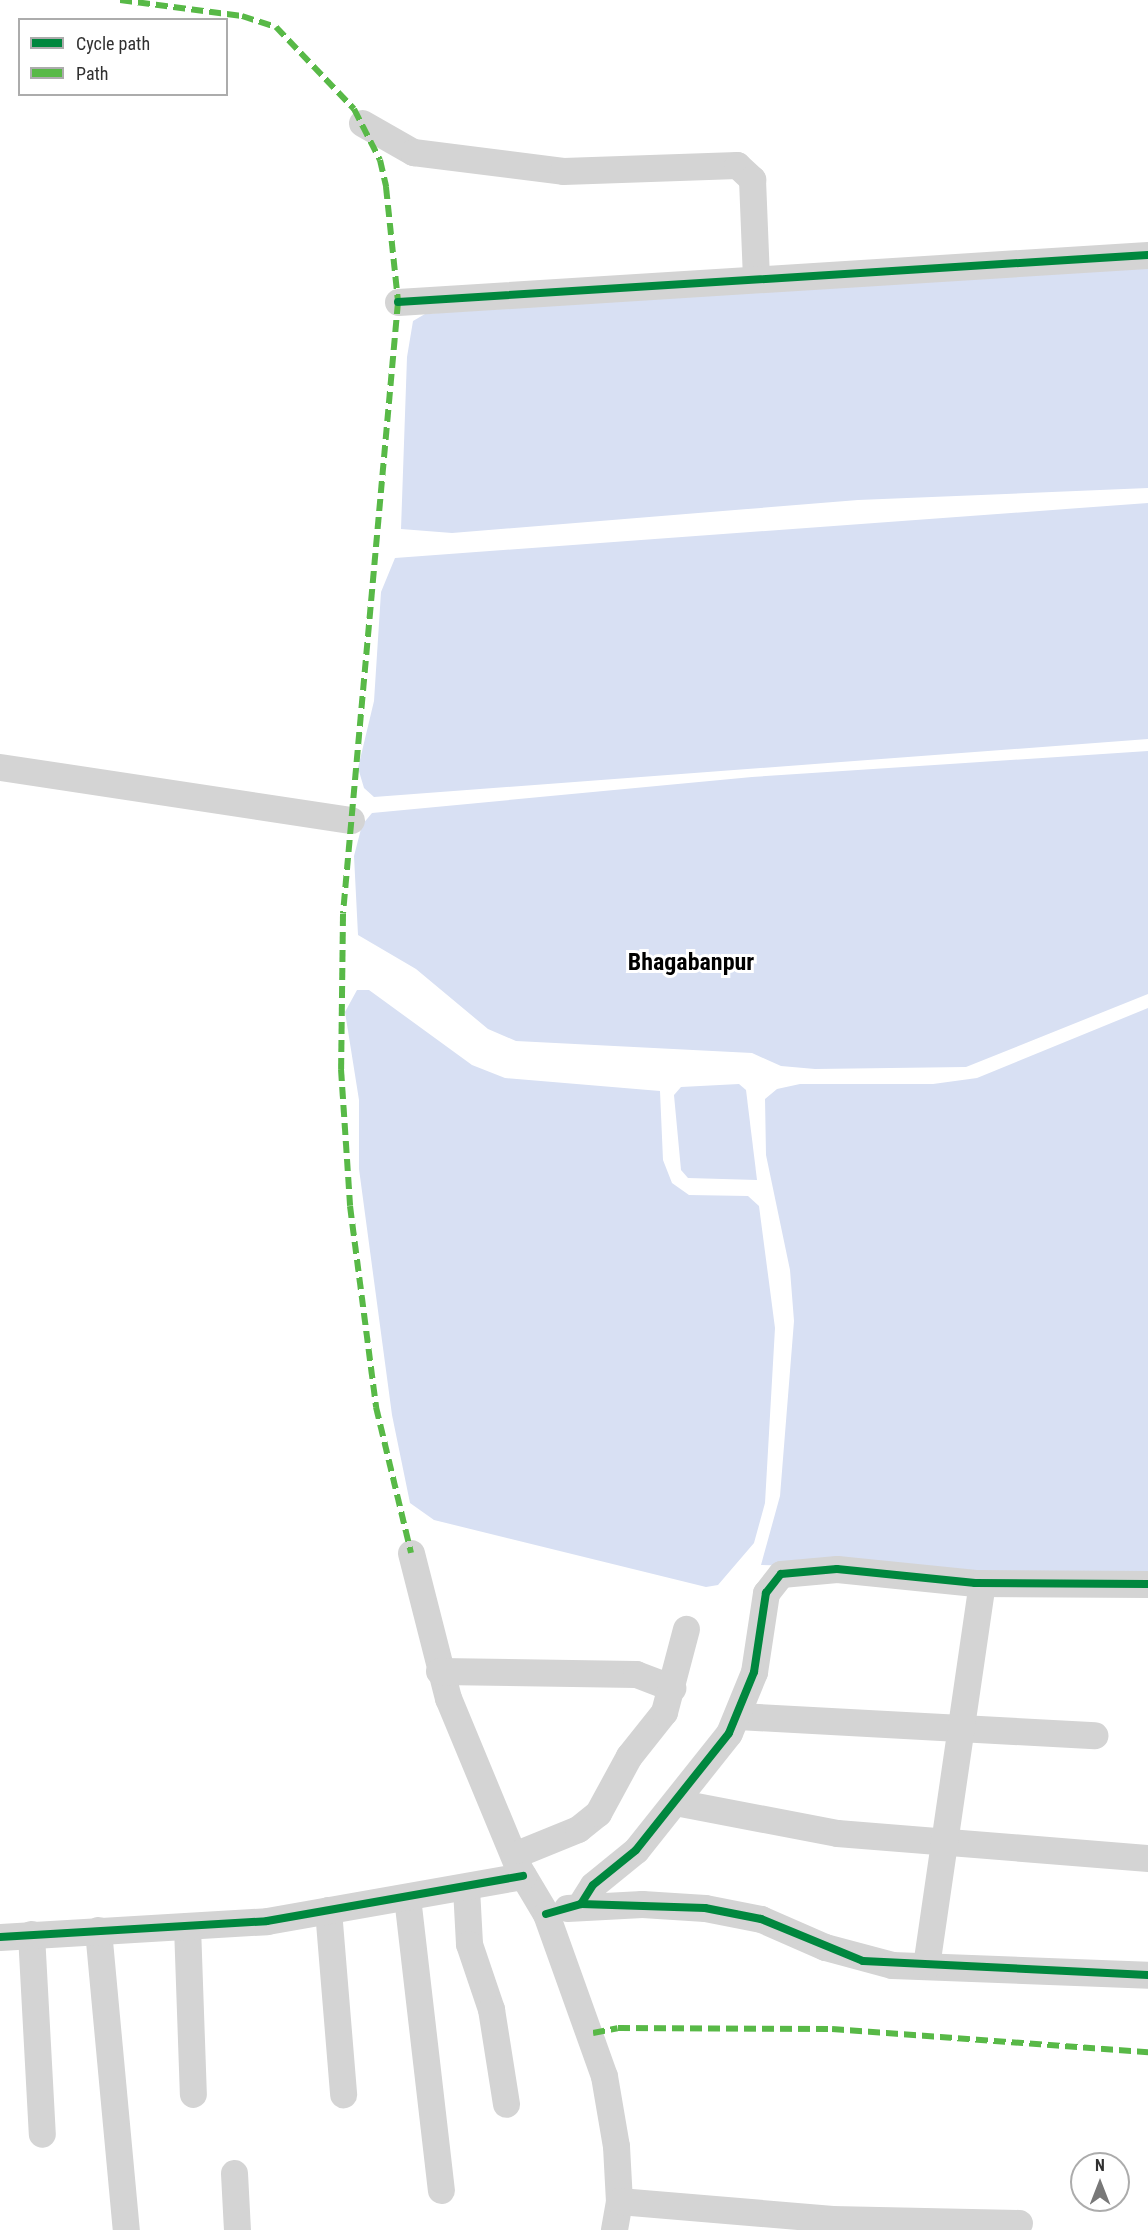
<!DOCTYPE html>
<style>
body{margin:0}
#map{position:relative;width:1148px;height:2230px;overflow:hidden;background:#fff;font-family:"Roboto Condensed",sans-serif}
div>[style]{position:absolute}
.water>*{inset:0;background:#d8e0f3}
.minor>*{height:27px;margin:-13.5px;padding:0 13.5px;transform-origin:13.5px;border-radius:13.5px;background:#d4d4d4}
.quiet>*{height:6px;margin-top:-3px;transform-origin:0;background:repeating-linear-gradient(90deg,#58b947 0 12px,transparent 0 18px)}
.cycleway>*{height:8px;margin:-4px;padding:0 4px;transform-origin:4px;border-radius:4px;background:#00873e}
span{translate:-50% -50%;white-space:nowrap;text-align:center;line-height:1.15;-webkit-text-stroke:6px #fff;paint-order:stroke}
.district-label{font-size:24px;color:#000;font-weight:700}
.legend{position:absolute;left:18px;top:18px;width:210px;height:78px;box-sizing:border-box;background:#fff;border:2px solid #acacac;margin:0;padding:8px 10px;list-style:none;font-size:18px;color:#303030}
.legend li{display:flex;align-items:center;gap:12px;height:30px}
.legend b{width:30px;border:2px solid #acacac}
.north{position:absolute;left:1070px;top:2152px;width:60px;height:60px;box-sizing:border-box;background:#fff;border:2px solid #acacac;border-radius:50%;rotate:0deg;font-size:16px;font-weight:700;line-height:24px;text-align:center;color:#303030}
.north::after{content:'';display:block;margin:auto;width:21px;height:27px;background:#787878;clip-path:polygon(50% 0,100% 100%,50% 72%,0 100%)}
</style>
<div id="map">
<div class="water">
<div style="clip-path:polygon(1148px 256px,1148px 488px,858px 500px,452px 533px,401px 529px,407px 357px,413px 321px,425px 314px)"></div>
<div style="clip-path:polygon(1148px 503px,1148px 739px,374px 797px,364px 788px,358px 768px,374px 701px,381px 592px,395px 558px)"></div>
<div style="clip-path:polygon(1148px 751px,1148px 994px,966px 1067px,815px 1069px,781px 1066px,752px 1053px,516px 1041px,488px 1029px,416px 969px,358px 935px,354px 856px,362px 825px,372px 813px,752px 777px)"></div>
<div style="clip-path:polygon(357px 990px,369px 990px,472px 1065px,505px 1078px,660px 1091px,663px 1160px,672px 1183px,689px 1195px,748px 1196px,759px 1206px,775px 1328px,765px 1503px,754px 1543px,718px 1585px,706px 1587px,434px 1520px,410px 1503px,392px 1415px,359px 1169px,359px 1100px,345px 1012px)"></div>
<div style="clip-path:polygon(1148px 1008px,1148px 1576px,761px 1565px,780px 1496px,794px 1321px,790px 1270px,766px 1155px,765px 1099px,777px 1089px,800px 1084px,933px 1084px,977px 1078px)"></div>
<div style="clip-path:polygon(739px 1084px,746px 1090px,757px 1180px,688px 1178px,681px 1170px,674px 1095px,681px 1087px)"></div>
</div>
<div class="minor">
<div style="left:362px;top:123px;width:59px;rotate:29.6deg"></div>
<div style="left:413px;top:152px;width:151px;rotate:7.2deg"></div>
<div style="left:563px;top:171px;width:174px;rotate:-2deg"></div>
<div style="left:737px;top:165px;width:21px;rotate:43deg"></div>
<div style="left:752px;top:179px;width:98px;rotate:87.7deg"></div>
<div style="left:398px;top:302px;width:751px;rotate:-3.59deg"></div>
<div style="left:0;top:767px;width:355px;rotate:8.6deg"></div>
<div style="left:411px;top:1553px;width:150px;rotate:75.7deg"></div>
<div style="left:448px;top:1698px;width:183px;rotate:67.5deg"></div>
<div style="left:518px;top:1867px;width:55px;rotate:59.2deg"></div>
<div style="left:546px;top:1914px;width:172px;rotate:70.3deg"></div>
<div style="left:604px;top:2076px;width:71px;rotate:80.3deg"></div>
<div style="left:616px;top:2146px;width:55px;rotate:86.9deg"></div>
<div style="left:619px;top:2201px;width:29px;rotate:100deg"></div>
<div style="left:439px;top:1671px;width:197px;rotate:0.9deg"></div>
<div style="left:636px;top:1674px;width:39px;rotate:21deg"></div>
<div style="left:738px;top:1716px;width:357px;rotate:3.1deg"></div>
<div style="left:675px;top:1802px;width:165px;rotate:10.8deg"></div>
<div style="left:837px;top:1833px;width:312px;rotate:4.6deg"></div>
<div style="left:514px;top:1855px;width:69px;rotate:-22.1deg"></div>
<div style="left:578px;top:1829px;width:26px;rotate:-39deg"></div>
<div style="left:598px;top:1813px;width:65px;rotate:-61.5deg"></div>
<div style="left:629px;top:1756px;width:56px;rotate:-51.5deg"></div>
<div style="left:664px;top:1712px;width:86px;rotate:-75.2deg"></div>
<div style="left:466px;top:1888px;width:56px;rotate:86.9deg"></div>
<div style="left:469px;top:1944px;width:69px;rotate:71.3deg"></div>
<div style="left:491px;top:2009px;width:96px;rotate:81deg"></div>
<div style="left:407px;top:1897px;width:295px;rotate:83.4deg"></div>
<div style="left:581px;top:1904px;width:22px;rotate:-58deg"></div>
<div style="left:593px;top:1885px;width:55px;rotate:-39.1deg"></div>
<div style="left:636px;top:1850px;width:149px;rotate:-51.5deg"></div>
<div style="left:729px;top:1733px;width:66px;rotate:-67.7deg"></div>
<div style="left:754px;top:1672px;width:80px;rotate:-81.4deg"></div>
<div style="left:766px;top:1593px;width:24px;rotate:-52deg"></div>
<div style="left:781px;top:1574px;width:56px;rotate:-5.1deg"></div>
<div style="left:837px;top:1569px;width:139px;rotate:5.8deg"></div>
<div style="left:975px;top:1583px;width:173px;rotate:0.3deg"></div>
<div style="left:567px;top:1908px;width:75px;rotate:-3.1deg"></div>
<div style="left:642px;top:1904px;width:63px;rotate:3.6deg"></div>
<div style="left:705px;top:1908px;width:57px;rotate:11.1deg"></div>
<div style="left:761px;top:1919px;width:70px;rotate:23.6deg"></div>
<div style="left:825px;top:1947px;width:69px;rotate:15deg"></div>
<div style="left:892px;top:1965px;width:256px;rotate:2.2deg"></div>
<div style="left:328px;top:1910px;width:185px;rotate:85.3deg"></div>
<div style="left:187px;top:1926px;width:168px;rotate:88deg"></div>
<div style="left:98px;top:1930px;width:301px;rotate:84.7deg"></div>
<div style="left:31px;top:1934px;width:200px;rotate:86.9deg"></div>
<div style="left:0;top:1937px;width:267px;rotate:-3.4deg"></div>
<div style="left:267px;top:1921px;width:260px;rotate:-10deg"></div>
<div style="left:926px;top:1966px;width:387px;rotate:-81.7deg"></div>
<div style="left:234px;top:2173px;width:57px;rotate:87deg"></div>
<div style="left:619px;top:2201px;width:214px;rotate:4.8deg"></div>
<div style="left:832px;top:2219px;width:187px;rotate:1.2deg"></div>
</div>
<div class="quiet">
<div style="left:120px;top:0;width:123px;rotate:7.5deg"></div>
<div style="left:242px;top:16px;width:36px;rotate:18deg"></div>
<div style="left:276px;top:27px;width:113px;rotate:46.4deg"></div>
<div style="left:354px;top:109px;width:57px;rotate:63deg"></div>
<div style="left:380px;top:160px;width:28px;rotate:77deg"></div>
<div style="left:386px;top:187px;width:116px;rotate:84deg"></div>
<div style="left:398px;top:302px;width:614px;rotate:95.14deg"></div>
<div style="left:343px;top:914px;width:155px;rotate:90.7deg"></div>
<div style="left:341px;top:1069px;width:137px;rotate:86.2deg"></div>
<div style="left:350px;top:1206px;width:203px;rotate:82.6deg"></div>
<div style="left:376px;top:1407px;width:150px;rotate:76.5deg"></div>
<div style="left:593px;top:2033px;width:25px;rotate:-11deg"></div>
<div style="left:618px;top:2028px;width:214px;rotate:0.3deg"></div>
<div style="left:832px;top:2029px;width:317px;rotate:4.2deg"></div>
</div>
<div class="cycleway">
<div style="left:398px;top:302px;width:751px;rotate:-3.59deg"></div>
<div style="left:581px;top:1904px;width:22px;rotate:-58deg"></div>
<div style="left:593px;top:1885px;width:55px;rotate:-39.1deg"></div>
<div style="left:636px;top:1850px;width:149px;rotate:-51.5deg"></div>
<div style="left:729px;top:1733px;width:66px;rotate:-67.7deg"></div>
<div style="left:754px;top:1672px;width:80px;rotate:-81.4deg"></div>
<div style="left:766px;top:1593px;width:24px;rotate:-52deg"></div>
<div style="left:781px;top:1574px;width:56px;rotate:-5.1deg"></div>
<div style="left:837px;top:1569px;width:139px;rotate:5.8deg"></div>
<div style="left:975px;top:1583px;width:173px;rotate:0.3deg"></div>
<div style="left:546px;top:1914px;width:36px;rotate:-16deg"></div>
<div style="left:581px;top:1904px;width:124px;rotate:1.8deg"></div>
<div style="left:705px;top:1908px;width:57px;rotate:11.1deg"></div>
<div style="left:761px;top:1919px;width:110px;rotate:22.4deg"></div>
<div style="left:863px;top:1961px;width:285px;rotate:2.8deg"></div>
<div style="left:0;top:1937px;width:267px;rotate:-3.4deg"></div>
<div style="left:267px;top:1921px;width:260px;rotate:-10deg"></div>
</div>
<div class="district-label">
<span style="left:691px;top:963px">Bhagabanpur</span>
</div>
<ul class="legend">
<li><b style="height:8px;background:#00873e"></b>Cycle path</li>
<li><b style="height:8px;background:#58b947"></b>Path</li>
</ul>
<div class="north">N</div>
</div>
